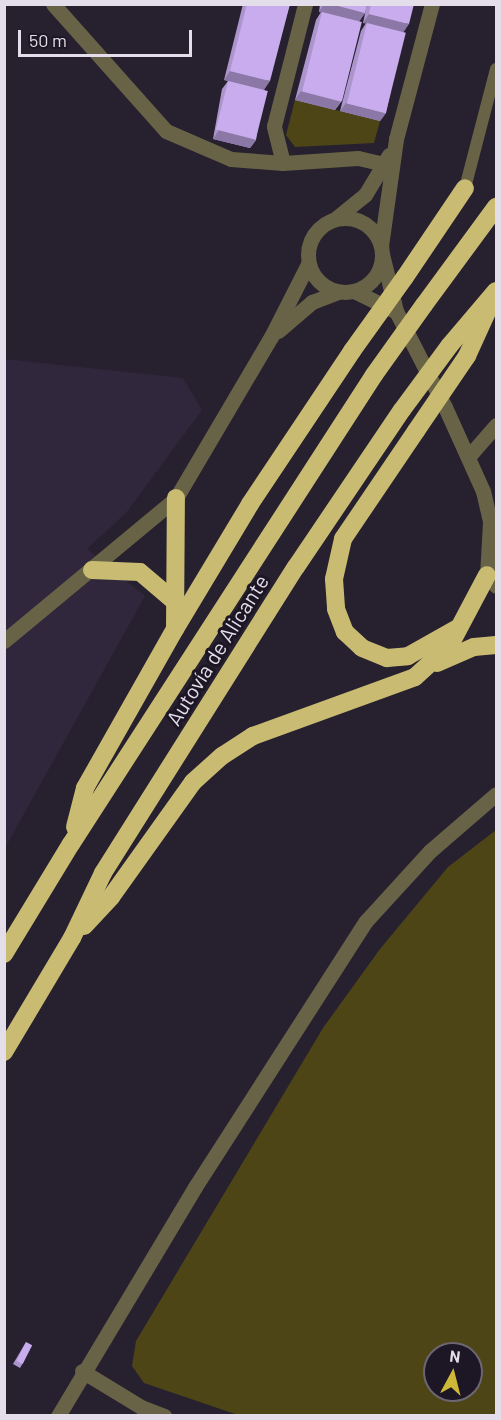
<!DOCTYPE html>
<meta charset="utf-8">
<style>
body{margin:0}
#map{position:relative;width:501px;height:1420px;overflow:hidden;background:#26202f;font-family:Barlow,sans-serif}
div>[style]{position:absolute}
.built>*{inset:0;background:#30273c}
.green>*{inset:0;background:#4d4516}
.service>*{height:12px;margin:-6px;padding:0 6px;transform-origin:6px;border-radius:6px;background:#686346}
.minor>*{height:15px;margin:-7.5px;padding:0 7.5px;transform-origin:7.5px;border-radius:7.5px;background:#686346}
.tertiary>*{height:15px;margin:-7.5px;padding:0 7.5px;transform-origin:7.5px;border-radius:7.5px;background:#686346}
.tertiary>.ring{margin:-7.5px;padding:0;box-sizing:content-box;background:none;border:15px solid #686346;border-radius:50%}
.motorway>*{height:18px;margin:-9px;padding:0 9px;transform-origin:9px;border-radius:9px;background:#c9bc72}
.motorway-bridge>*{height:18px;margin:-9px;padding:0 9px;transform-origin:9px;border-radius:9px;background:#c9bc72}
.wall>*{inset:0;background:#ac94cc}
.shaded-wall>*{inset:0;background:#8c78a6}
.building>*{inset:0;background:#c8aced;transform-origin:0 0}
span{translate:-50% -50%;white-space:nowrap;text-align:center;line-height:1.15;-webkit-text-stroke:6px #1d1625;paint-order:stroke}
.street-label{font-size:21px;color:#e3dee9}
.frame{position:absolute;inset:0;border:6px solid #e3dee9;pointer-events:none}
.north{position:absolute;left:423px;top:1342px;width:60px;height:60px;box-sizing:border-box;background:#1d1625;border:2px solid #6c6673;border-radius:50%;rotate:7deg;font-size:16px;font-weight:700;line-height:24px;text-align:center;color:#e3dee9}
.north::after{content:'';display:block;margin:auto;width:21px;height:27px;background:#ceb837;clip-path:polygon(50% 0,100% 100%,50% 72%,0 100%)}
.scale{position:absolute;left:18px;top:30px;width:174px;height:27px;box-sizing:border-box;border:3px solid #e3dee9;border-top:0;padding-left:8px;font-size:18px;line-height:21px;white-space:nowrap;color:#e3dee9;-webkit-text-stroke:4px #1d1625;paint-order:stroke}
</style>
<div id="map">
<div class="built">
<div style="clip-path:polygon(5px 359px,183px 378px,202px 410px,126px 513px,87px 549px,145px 596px,5px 848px)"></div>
</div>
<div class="green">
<div style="clip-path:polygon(295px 100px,380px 121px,374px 143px,295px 147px,286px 135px)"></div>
<div style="clip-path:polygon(evenodd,496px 830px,496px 1415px,238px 1415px,144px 1383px,132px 1366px,136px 1341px,323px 1028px,380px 949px,448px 867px,496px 830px,435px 1354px,471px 1354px,471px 1390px,435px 1390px,435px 1354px)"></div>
</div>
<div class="service">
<div style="left:465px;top:188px;width:123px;rotate:-75.4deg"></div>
</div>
<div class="minor">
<div style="left:53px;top:4px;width:170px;rotate:48.3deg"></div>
<div style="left:166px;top:131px;width:71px;rotate:23.3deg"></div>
<div style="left:231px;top:159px;width:52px;rotate:4.4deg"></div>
<div style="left:283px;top:163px;width:75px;rotate:-3.8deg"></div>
<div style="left:358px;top:158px;width:28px;rotate:13deg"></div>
<div style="left:283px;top:163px;width:38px;rotate:-104deg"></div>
<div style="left:274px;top:126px;width:126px;rotate:-75.7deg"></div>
<div style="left:469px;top:456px;width:41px;rotate:-48.9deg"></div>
<div style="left:82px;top:1371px;width:69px;rotate:31.4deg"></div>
<div style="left:141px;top:1407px;width:25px;rotate:21deg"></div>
</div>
<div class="tertiary">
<div class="ring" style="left:308px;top:218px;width:59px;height:59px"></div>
<div style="left:335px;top:219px;width:38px;rotate:-39deg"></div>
<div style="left:365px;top:195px;width:47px;rotate:-59deg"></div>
<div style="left:381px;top:246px;width:108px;rotate:-82deg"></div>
<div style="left:396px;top:139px;width:140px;rotate:-75.1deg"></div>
<div style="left:382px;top:254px;width:59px;rotate:76.2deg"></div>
<div style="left:396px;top:311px;width:108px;rotate:63deg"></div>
<div style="left:445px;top:407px;width:92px;rotate:65.7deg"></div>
<div style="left:483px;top:491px;width:32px;rotate:77deg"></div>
<div style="left:490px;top:522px;width:53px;rotate:93.2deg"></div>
<div style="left:487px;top:575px;width:14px;rotate:51deg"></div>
<div style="left:354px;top:291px;width:46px;rotate:26deg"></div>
<div style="left:278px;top:331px;width:45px;rotate:-40.5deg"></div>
<div style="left:312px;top:302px;width:28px;rotate:-21deg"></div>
<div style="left:4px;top:641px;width:224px;rotate:-39.7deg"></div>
<div style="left:176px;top:498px;width:187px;rotate:-59.5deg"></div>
<div style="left:271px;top:337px;width:82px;rotate:-63.1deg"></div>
<div style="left:58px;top:1416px;width:267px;rotate:-59.1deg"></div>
<div style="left:195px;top:1187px;width:316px;rotate:-57.3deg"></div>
<div style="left:366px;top:921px;width:95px;rotate:-47.6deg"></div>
<div style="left:430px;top:851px;width:87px;rotate:-40.8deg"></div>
</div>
<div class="motorway">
<div style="left:405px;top:277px;width:107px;rotate:-56deg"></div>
<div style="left:424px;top:305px;width:122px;rotate:-53.7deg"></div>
<div style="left:450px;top:345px;width:71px;rotate:-49.6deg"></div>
<div style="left:467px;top:356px;width:51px;rotate:-65.5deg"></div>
<div style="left:416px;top:431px;width:130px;rotate:124.1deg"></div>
<div style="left:343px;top:539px;width:41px;rotate:102.7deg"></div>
<div style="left:334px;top:579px;width:30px;rotate:86deg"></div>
<div style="left:336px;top:609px;width:25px;rotate:69deg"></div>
<div style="left:345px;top:632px;width:23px;rotate:43deg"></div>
<div style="left:362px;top:648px;width:27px;rotate:22deg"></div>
<div style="left:387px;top:658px;width:21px;rotate:-5deg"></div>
<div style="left:408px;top:656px;width:55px;rotate:-29.4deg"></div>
<div style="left:92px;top:570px;width:48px;rotate:2.4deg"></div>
<div style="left:140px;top:572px;width:43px;rotate:40.3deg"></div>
<div style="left:175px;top:629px;width:131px;rotate:-89.6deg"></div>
<div style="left:437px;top:663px;width:40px;rotate:-23.4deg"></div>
<div style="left:474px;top:647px;width:22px;rotate:-5deg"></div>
<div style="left:75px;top:827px;width:40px;rotate:-75.6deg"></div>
<div style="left:85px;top:788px;width:183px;rotate:-60.5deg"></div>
<div style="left:175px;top:629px;width:146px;rotate:-59deg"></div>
<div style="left:250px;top:504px;width:184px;rotate:-56.3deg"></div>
<div style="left:84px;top:926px;width:40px;rotate:-47deg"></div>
<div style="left:111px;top:897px;width:141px;rotate:-54.5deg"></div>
<div style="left:193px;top:782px;width:39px;rotate:-42deg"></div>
<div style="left:222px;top:756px;width:37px;rotate:-33deg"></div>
<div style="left:253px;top:736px;width:172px;rotate:-20deg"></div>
<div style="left:415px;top:677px;width:47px;rotate:-42.4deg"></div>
<div style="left:450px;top:645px;width:79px;rotate:-62.1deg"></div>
<div style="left:4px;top:954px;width:129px;rotate:-58.7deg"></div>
<div style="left:71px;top:844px;width:558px;rotate:-57.14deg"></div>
<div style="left:4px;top:1052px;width:133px;rotate:-59.2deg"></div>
<div style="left:72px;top:938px;width:72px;rotate:-64.5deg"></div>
<div style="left:103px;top:873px;width:362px;rotate:-57.8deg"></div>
<div style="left:296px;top:567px;width:189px;rotate:-56deg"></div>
</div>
<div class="motorway-bridge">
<div style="left:352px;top:351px;width:91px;rotate:-54.4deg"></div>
<div style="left:374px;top:375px;width:86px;rotate:-54.5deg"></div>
<div style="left:402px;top:410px;width:81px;rotate:-53.6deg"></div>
<div style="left:416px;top:431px;width:91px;rotate:-55.8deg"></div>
</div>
<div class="wall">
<div style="clip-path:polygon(243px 4px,290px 4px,264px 90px,256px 140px,250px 148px,213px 139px,222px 89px,228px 81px,242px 84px,224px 80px)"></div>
<div style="clip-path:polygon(320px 4px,367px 4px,365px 13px,359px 21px,341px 102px,335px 110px,295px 100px,316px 20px,321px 12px,319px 12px)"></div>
<div style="clip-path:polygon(367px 4px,414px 4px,403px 32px,386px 113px,380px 121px,340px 111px,361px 31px,366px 23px,363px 23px)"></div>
<div style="clip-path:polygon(26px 1342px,23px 1363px,20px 1368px,13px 1364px)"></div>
</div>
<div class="shaded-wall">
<div style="clip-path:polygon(324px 4px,331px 4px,365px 13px,359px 22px,319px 12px)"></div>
<div style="clip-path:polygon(369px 14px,409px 24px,403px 33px,363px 23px)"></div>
<div style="clip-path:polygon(230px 71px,270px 81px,264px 90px,224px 80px)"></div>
<div style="clip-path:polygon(301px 91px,341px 102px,335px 110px,295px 100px)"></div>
<div style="clip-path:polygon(346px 103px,386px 113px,380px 121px,340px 111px)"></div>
<div style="clip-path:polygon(219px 130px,256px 140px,250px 148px,213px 139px)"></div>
</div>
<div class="building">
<div style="clip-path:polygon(247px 4px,290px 4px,270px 81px,230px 71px)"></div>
<div style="clip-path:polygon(331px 4px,367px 4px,365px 13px)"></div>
<div style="clip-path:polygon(371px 4px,414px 4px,409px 24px,369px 14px)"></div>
<div style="left:322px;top:12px;width:41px;height:82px;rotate:14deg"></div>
<div style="left:367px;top:23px;width:40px;height:83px;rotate:14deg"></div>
<div style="left:228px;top:81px;width:41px;height:50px;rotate:14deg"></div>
<div style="left:26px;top:1342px;width:7px;height:21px;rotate:27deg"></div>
</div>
<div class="street-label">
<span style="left:217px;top:650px;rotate:-58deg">Autovía de Alicante</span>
</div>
<div class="frame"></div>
<div class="north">N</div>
<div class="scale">50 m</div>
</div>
